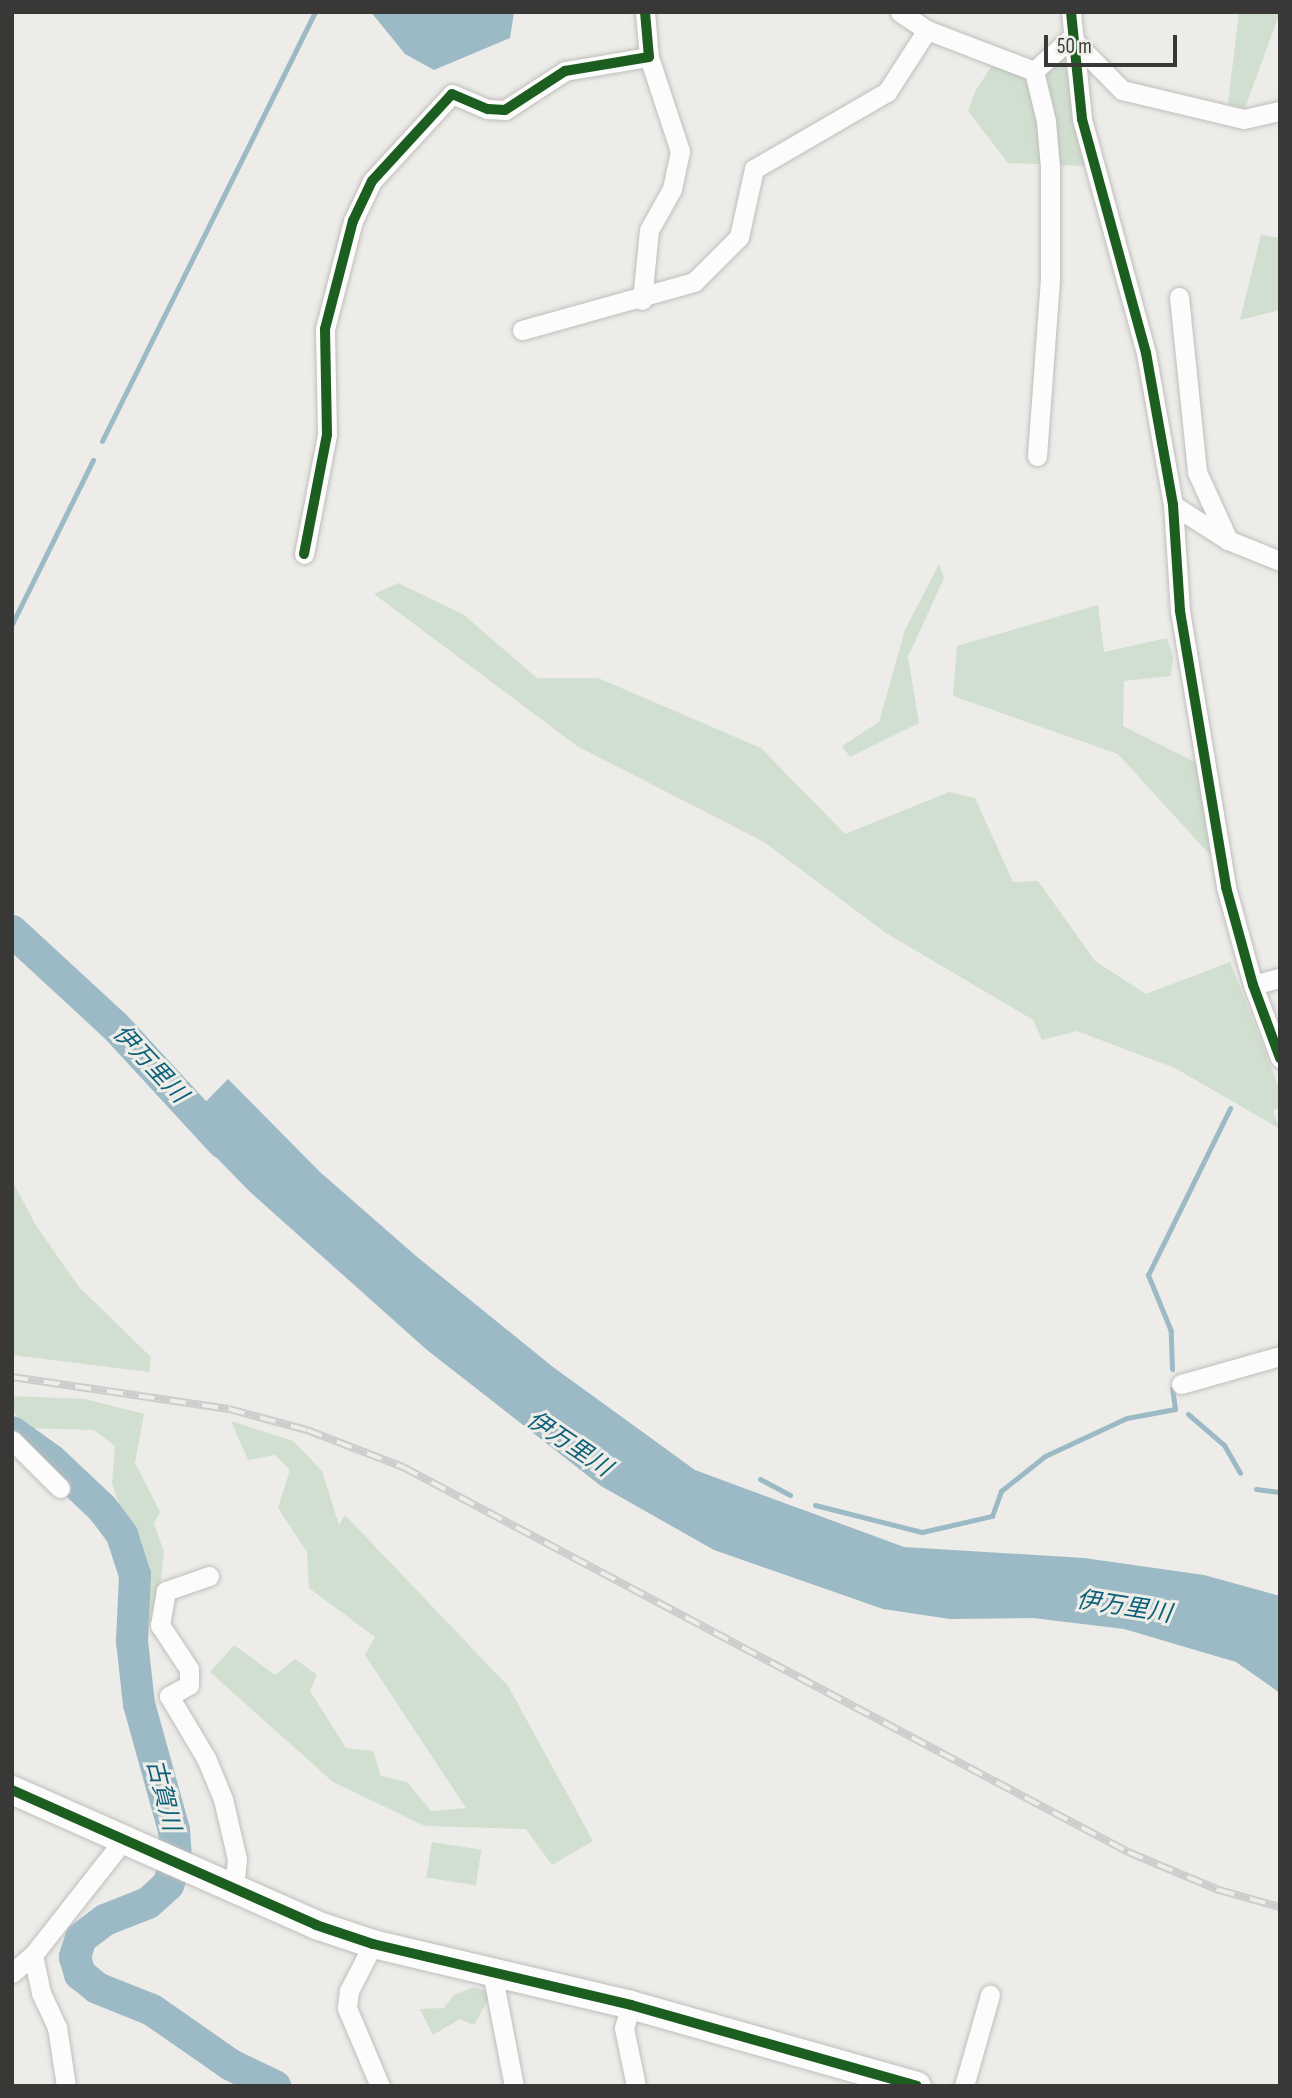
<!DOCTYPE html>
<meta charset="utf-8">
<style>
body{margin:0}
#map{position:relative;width:1292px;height:2098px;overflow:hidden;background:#edece9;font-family:"Sofia Sans Condensed","Noto Sans JP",sans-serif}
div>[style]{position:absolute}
.green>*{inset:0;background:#d0dfcf;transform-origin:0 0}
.water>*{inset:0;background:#9cbac5}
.stream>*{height:5px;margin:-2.5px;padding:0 2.5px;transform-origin:2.5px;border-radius:2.5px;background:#9cbac5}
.river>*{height:32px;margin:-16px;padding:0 16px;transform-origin:16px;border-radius:16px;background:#9cbac5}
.roads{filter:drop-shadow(0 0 2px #bfbebb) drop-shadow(0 0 2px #bfbebb)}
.street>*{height:19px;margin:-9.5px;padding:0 9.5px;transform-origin:9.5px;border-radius:9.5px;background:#fcfcfc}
.secondary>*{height:28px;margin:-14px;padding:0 14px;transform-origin:14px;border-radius:14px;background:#fcfcfc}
.rail>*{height:8px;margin-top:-4px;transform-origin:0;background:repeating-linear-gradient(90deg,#efede7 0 16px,#cecdcd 0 32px);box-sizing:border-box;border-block:2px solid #cecdcd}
.cycleway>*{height:10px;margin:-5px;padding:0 5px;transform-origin:5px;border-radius:5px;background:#1b5e20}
span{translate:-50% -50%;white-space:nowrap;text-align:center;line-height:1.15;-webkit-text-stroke:6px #efede7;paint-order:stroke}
.water-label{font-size:24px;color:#0c617a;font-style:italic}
.frame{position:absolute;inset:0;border:14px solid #393836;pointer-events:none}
.scale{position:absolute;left:1044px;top:35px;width:133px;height:32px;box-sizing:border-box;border:4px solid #393836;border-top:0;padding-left:9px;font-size:21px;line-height:24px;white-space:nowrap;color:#393836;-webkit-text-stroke:5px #efede7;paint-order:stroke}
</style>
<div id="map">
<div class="green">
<div style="clip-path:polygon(1239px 12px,1280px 12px,1245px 108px,1228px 104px)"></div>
<div style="clip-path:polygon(1064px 57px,1086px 166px,1008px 163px,968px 111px,976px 90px,995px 61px,1028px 75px)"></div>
<div style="clip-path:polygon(1261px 235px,1280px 238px,1280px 310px,1240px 320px)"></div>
<div style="clip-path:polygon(939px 564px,944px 578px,908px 657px,919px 723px,850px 757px,842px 746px,879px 722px,905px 630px)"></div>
<div style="clip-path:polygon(398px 583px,464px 615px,537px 678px,598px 678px,761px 748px,845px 834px,949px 792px,975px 798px,1013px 882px,1038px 881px,1095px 961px,1146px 994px,1230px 962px,1280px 1090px,1280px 1107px,1273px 1111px,1280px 1129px,1175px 1068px,1077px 1031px,1042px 1040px,1033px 1020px,886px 933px,764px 842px,577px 746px,374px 594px)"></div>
<div style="clip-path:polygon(1098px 605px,1104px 652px,1167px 638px,1173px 657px,1171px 676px,1124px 681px,1123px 726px,1197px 763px,1210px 855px,1118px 754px,953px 696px,957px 646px)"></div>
<div style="clip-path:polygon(12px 1180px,35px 1224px,79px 1287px,151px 1357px,149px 1372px,12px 1355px)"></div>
<div style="clip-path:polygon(12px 1396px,85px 1399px,144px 1414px,135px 1463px,160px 1512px,154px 1524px,164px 1552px,155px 1629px,139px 1615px,140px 1563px,112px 1484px,115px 1446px,94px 1430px,28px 1428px,12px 1410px)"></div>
<div style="clip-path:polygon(231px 1421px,293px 1441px,322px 1471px,339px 1525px,345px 1515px,508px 1686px,593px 1841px,552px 1865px,526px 1829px,425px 1826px,333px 1782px,210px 1672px,234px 1645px,275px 1675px,295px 1659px,317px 1675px,310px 1691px,346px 1748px,373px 1751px,381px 1776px,407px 1782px,431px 1811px,466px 1808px,365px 1655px,375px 1637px,309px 1588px,307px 1552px,278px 1508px,290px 1470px,275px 1455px,248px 1460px)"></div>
<div style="left:432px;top:1842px;width:50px;height:36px;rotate:9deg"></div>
<div style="clip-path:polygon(474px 1987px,492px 1993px,474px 2025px,460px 2019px,433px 2035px,420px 2009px,444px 2008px,454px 1995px)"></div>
</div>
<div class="water">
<div style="clip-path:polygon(371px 12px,514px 12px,510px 38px,434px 70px,405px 54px)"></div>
<div style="clip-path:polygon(228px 1079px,320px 1172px,416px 1256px,553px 1367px,695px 1470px,904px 1547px,1084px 1558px,1204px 1575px,1280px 1596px,1280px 1693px,1236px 1662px,1124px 1629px,1033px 1618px,950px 1619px,883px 1609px,714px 1550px,601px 1486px,427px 1350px,249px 1191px,184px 1124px)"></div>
</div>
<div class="stream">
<div style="left:102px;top:441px;width:479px;rotate:-63.6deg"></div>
<div style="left:12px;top:624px;width:183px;rotate:-63.7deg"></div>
<div style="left:1172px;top:1369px;width:38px;rotate:-92deg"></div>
<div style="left:1171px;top:1331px;width:61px;rotate:-112.3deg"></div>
<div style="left:1148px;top:1275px;width:186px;rotate:-63.8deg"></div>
<div style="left:1188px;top:1414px;width:48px;rotate:40.7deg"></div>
<div style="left:1224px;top:1445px;width:32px;rotate:60deg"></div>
<div style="left:760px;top:1479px;width:34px;rotate:28deg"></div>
<div style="left:1256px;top:1489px;width:24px;rotate:7deg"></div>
<div style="left:815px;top:1505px;width:110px;rotate:14.2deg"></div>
<div style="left:922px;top:1532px;width:72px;rotate:-12.9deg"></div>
<div style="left:992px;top:1516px;width:27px;rotate:-70deg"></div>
<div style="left:1001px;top:1491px;width:56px;rotate:-38.5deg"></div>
<div style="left:1045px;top:1456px;width:90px;rotate:-24.9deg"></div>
<div style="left:1127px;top:1418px;width:49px;rotate:-10.6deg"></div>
<div style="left:1175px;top:1409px;width:21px;rotate:-98deg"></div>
</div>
<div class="river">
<div style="left:12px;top:931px;width:140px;rotate:42.7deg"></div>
<div style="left:115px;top:1026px;width:159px;rotate:47.3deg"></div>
<div style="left:12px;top:1432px;width:48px;rotate:35.7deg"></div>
<div style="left:51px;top:1460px;width:70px;rotate:43.3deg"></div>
<div style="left:102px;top:1508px;width:34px;rotate:53deg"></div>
<div style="left:122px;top:1535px;width:42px;rotate:72deg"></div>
<div style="left:135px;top:1575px;width:66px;rotate:92.6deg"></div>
<div style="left:132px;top:1641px;width:63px;rotate:83.7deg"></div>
<div style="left:139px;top:1704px;width:131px;rotate:74.5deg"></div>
<div style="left:174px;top:1830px;width:32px;rotate:86deg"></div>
<div style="left:176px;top:1862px;width:24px;rotate:109deg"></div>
<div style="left:168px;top:1885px;width:27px;rotate:138deg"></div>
<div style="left:148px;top:1903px;width:46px;rotate:158.4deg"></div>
<div style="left:105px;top:1920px;width:30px;rotate:143deg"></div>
<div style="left:81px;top:1938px;width:20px;rotate:108deg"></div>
<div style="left:75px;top:1957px;width:18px;rotate:74deg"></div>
<div style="left:80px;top:1974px;width:22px;rotate:39deg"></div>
<div style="left:97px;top:1988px;width:59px;rotate:21.8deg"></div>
<div style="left:152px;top:2010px;width:96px;rotate:34.8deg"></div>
<div style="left:231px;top:2065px;width:49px;rotate:25.5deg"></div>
</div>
<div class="roads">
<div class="street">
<div style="left:900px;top:12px;width:32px;rotate:34deg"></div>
<div style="left:927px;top:30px;width:115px;rotate:21deg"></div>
<div style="left:1071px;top:12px;width:108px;rotate:84.1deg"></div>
<div style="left:1082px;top:119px;width:243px;rotate:74.7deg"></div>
<div style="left:1146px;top:353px;width:154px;rotate:79.9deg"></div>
<div style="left:1173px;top:505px;width:106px;rotate:86.2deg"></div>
<div style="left:1180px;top:611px;width:280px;rotate:80.5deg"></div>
<div style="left:1226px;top:887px;width:102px;rotate:74.6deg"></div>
<div style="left:1253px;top:985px;width:78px;rotate:69.7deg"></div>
<div style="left:1071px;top:38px;width:73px;rotate:45.6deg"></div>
<div style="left:1122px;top:90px;width:125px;rotate:13.4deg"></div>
<div style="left:1244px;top:119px;width:37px;rotate:-13deg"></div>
<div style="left:1179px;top:297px;width:176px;rotate:84.1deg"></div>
<div style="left:1197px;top:472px;width:75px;rotate:65.5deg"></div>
<div style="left:642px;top:300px;width:70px;rotate:-84.3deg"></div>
<div style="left:649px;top:230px;width:47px;rotate:-60.7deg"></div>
<div style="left:672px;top:189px;width:39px;rotate:-78deg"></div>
<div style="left:680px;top:151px;width:99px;rotate:-108.3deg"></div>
<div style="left:522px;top:330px;width:179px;rotate:-15.6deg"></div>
<div style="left:694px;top:282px;width:64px;rotate:-45deg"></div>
<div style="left:739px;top:237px;width:70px;rotate:-77.6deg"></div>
<div style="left:754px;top:169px;width:154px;rotate:-30.1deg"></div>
<div style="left:887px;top:92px;width:74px;rotate:-57.2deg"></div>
<div style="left:1037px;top:456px;width:178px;rotate:-85.8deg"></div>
<div style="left:1050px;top:278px;width:111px;rotate:-90deg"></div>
<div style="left:1050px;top:167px;width:46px;rotate:-95deg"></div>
<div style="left:1046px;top:121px;width:51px;rotate:-103.5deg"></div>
<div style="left:1034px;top:71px;width:50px;rotate:-41.7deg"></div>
<div style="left:1173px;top:505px;width:65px;rotate:32.5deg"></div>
<div style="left:1228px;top:540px;width:56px;rotate:22deg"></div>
<div style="left:304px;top:554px;width:122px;rotate:-79.1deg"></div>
<div style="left:327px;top:434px;width:105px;rotate:-91.1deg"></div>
<div style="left:325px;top:329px;width:112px;rotate:-75.5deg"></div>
<div style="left:353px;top:221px;width:44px;rotate:-64.6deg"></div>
<div style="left:372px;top:181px;width:118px;rotate:-47.4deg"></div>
<div style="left:452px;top:94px;width:39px;rotate:23deg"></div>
<div style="left:488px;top:109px;width:17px;rotate:3deg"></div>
<div style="left:505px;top:110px;width:72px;rotate:-33deg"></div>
<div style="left:565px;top:71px;width:85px;rotate:-9.5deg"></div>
<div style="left:649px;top:57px;width:45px;rotate:-95.1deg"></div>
<div style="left:1253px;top:985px;width:28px;rotate:-15deg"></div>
<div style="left:1181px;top:1384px;width:103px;rotate:-15.8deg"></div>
<div style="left:12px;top:1440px;width:68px;rotate:45deg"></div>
<div style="left:209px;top:1576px;width:46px;rotate:160.8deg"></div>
<div style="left:166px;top:1591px;width:35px;rotate:100deg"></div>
<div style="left:160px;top:1625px;width:53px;rotate:56.6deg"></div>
<div style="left:189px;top:1669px;width:16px;rotate:90deg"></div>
<div style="left:189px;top:1685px;width:23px;rotate:151deg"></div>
<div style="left:169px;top:1696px;width:72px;rotate:59.2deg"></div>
<div style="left:206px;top:1758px;width:44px;rotate:67.5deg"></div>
<div style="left:223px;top:1799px;width:62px;rotate:76.9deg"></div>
<div style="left:237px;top:1859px;width:29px;rotate:96deg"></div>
<div style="left:373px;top:1944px;width:53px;rotate:117.1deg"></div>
<div style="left:349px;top:1991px;width:17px;rotate:97deg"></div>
<div style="left:347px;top:2008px;width:85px;rotate:67.1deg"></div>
<div style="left:33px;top:1955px;width:39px;rotate:78deg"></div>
<div style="left:41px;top:1993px;width:38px;rotate:65deg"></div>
<div style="left:57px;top:2027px;width:60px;rotate:81.3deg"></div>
<div style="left:492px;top:1972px;width:116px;rotate:79.1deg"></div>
<div style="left:12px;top:1973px;width:28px;rotate:-41deg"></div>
<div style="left:33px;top:1955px;width:149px;rotate:-51.8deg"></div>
<div style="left:631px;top:2005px;width:24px;rotate:107deg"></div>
<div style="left:624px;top:2028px;width:59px;rotate:78.3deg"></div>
<div style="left:964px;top:2086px;width:95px;rotate:-74.1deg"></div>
</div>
<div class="secondary">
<div style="left:12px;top:1790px;width:333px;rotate:23.9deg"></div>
<div style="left:316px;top:1925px;width:60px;rotate:18.4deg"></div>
<div style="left:373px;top:1944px;width:265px;rotate:13.3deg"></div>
<div style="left:631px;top:2005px;width:297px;rotate:15.8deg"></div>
</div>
</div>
<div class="rail">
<div style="left:12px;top:1377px;width:219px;rotate:8.4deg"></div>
<div style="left:229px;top:1409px;width:81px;rotate:15.1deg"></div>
<div style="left:307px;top:1430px;width:103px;rotate:21.1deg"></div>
<div style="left:403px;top:1467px;width:821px;rotate:27.97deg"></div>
<div style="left:1128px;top:1852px;width:99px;rotate:22.7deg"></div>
<div style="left:1219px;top:1890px;width:63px;rotate:15.6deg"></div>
</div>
<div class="cycleway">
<div style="left:1071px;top:12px;width:108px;rotate:84.1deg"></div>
<div style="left:1082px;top:119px;width:243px;rotate:74.7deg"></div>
<div style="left:1146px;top:353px;width:154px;rotate:79.9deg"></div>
<div style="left:1173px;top:505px;width:106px;rotate:86.2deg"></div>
<div style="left:1180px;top:611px;width:280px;rotate:80.5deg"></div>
<div style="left:1226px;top:887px;width:102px;rotate:74.6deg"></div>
<div style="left:1253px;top:985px;width:78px;rotate:69.7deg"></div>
<div style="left:304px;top:554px;width:122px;rotate:-79.1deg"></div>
<div style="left:327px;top:434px;width:105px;rotate:-91.1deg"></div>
<div style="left:325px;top:329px;width:112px;rotate:-75.5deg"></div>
<div style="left:353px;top:221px;width:44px;rotate:-64.6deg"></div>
<div style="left:372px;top:181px;width:118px;rotate:-47.4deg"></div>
<div style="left:452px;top:94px;width:39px;rotate:23deg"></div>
<div style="left:488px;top:109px;width:17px;rotate:3deg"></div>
<div style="left:505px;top:110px;width:72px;rotate:-33deg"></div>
<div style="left:565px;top:71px;width:85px;rotate:-9.5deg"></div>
<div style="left:649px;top:57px;width:45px;rotate:-95.1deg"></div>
<div style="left:12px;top:1790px;width:333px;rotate:23.9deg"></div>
<div style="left:316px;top:1925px;width:60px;rotate:18.4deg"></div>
<div style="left:373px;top:1944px;width:265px;rotate:13.3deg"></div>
<div style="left:631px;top:2005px;width:297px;rotate:15.8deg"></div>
</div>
<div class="water-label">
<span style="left:150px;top:1064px;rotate:47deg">伊万里川</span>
<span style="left:569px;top:1444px;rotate:34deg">伊万里川</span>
<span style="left:1124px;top:1607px;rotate:9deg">伊万里川</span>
<span style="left:163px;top:1795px;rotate:76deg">古賀川</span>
</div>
<div class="frame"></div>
<div class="scale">50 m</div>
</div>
